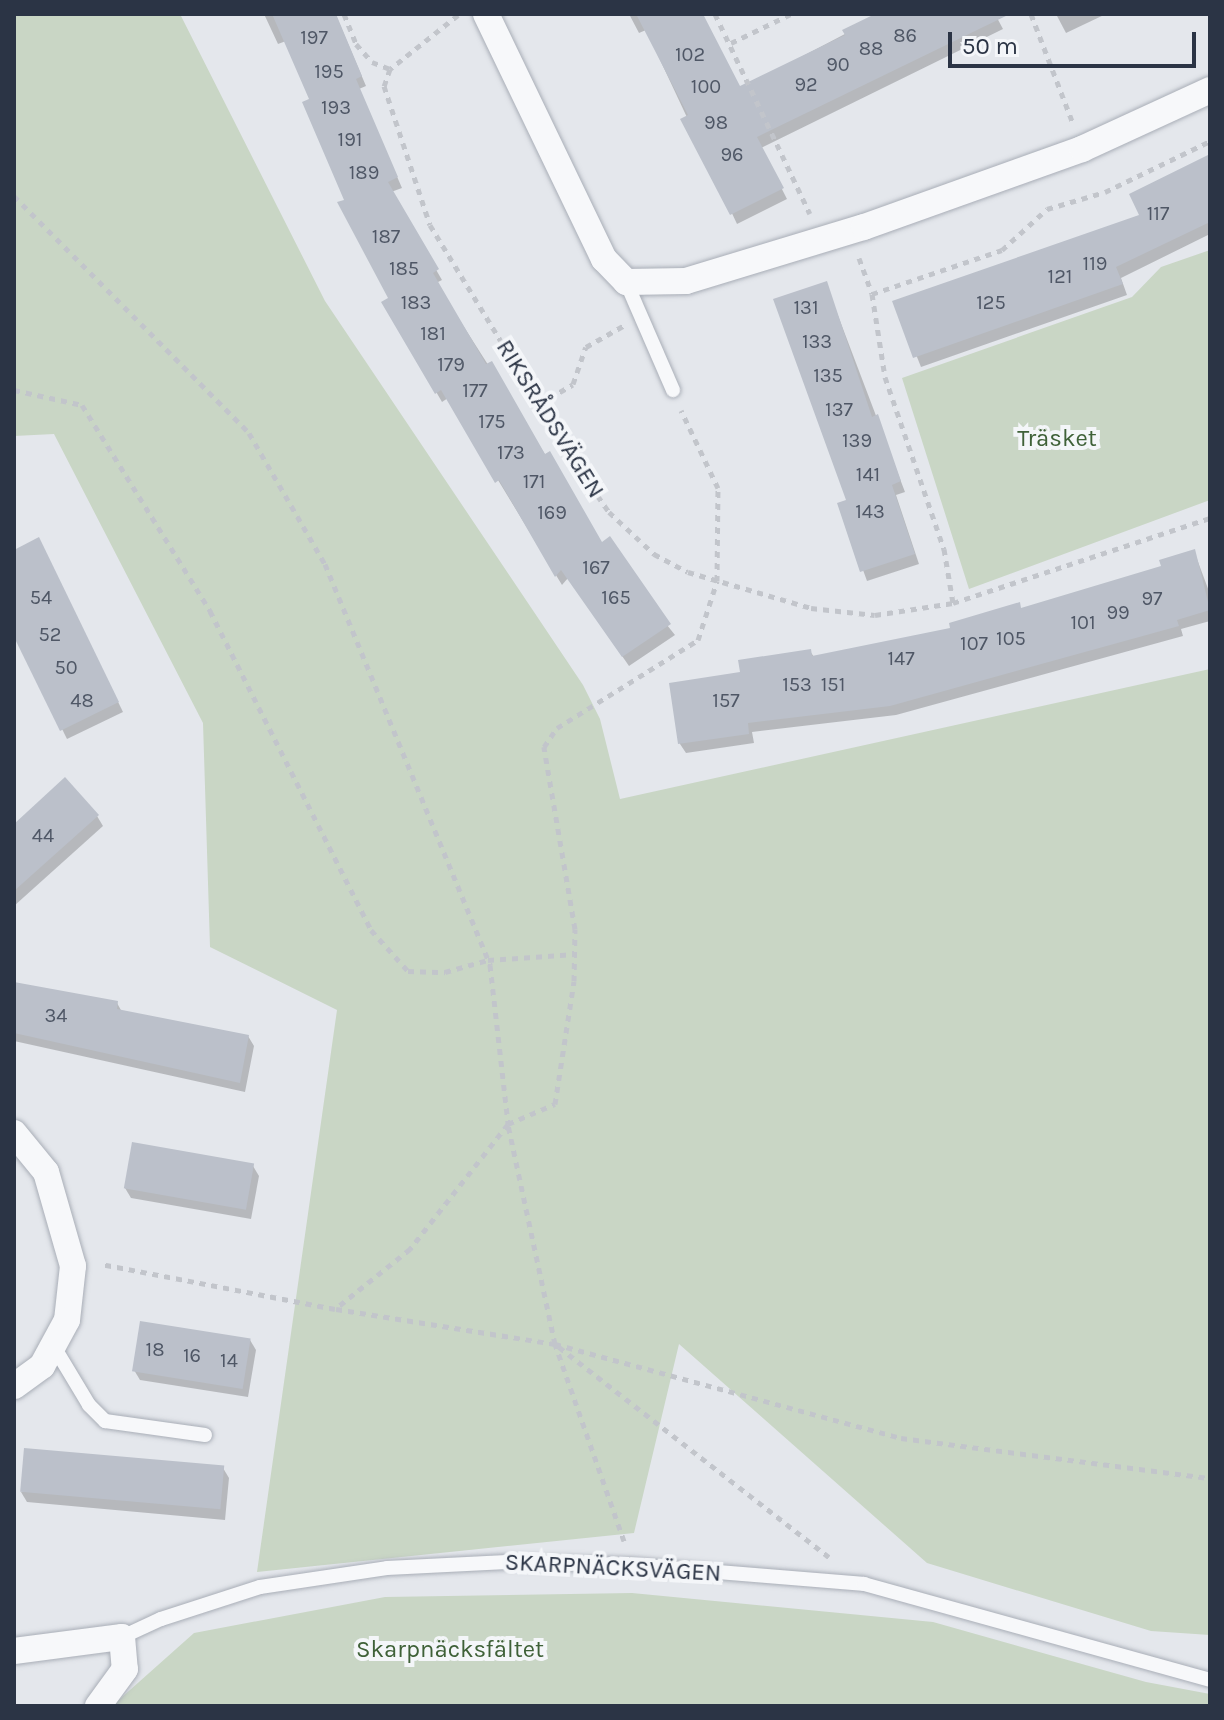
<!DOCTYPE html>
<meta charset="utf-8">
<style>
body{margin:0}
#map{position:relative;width:1224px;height:1720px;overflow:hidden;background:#e4e7ec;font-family:Karla,sans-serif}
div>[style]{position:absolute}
.green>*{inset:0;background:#c9d6c5}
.shadow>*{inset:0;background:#0003}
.building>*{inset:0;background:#bbc0ca;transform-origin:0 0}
.path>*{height:5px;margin-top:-2.5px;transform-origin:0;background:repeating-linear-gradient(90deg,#c2c5cb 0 6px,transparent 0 12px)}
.roads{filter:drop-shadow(0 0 2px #a9aeb7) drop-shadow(0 0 2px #a9aeb7)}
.lane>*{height:14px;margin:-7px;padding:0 7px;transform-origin:7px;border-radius:7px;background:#f7f8fa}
.street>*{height:26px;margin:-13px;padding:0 13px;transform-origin:13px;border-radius:13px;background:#f7f8fa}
span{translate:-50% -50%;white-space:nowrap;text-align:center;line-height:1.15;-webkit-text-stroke:8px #f4f6f9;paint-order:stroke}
.number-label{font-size:20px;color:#4f5766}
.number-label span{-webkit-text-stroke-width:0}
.street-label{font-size:24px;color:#2b3445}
.park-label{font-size:24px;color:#3f6138}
.frame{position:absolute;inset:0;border:16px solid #2b3445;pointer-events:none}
.scale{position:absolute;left:948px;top:32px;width:248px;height:36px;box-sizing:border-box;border:4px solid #2b3445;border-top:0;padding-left:10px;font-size:24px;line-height:28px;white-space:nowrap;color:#2b3445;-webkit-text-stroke:6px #f4f6f9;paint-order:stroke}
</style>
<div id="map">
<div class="green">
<div style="clip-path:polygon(14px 14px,180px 14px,325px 301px,583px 685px,600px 719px,620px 799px,1210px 669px,1210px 1635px,1151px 1631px,927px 1563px,679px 1344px,634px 1533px,257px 1572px,337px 1010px,210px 947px,203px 723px,54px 434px,14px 436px)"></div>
<div style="clip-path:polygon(1210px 250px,1210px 500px,969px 589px,902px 378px,1132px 297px,1161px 267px)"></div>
<div style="clip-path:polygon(632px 1593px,933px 1622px,1146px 1682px,1210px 1694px,1210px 1706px,112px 1706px,194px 1633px,385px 1597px)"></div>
</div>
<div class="shadow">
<div style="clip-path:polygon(264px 14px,335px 14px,338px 20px,366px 86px,359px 89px,402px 188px,391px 192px,442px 280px,436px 283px,602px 544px,675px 635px,629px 666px,568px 578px,562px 585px,448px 398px,442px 402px,384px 302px,391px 299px,312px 100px,286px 41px,278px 44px)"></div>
<div style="clip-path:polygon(629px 14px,702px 14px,740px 89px,883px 14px,995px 14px,1003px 29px,761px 148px,787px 199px,737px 224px,646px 30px,639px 33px)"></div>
<div style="clip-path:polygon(1056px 14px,1106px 14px,1066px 33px)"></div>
<div style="clip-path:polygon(1210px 157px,1210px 234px,1121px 278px,1127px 295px,921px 367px,895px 302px,1141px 216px)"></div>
<div style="clip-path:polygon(826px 284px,905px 492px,896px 495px,919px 564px,867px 581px,839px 504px,849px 501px)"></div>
<div style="clip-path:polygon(44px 550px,123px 712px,67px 739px,14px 632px,14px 552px)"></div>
<div style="clip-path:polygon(1194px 551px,1210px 594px,1210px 621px,1181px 629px,1183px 636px,896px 715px,752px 732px,754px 743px,686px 753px,680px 744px,671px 684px,743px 674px,810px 651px,814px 657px,953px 630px,1163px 567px)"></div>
<div style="clip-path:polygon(97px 816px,103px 826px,14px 906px,14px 826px)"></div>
<div style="clip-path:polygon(14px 984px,117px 1003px,122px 1012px,248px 1036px,254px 1046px,245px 1092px,14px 1041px)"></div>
<div style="clip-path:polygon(253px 1166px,259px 1176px,251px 1219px,131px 1198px,125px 1188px)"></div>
<div style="clip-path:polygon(250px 1340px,256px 1350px,248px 1397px,140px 1380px,134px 1370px)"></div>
<div style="clip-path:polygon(223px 1468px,229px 1478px,225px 1520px,27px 1502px,21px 1492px)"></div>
</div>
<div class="building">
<div style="clip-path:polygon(272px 14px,336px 14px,362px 76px,356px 79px,398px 177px,388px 182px,439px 269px,433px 273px,486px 364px,492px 361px,545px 454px,550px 451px,602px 542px,610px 536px,671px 624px,622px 657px,561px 570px,555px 577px,499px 480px,495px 483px,441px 390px,435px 394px,381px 302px,388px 298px,337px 202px,344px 200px,302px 102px,309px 99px)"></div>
<div style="clip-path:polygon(636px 14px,703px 14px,740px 86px,845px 35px,842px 30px,875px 14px,1010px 14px,757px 137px,784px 188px,730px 215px,680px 119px,688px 115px)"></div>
<div style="clip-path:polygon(1210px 154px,1210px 222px,1116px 267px,1123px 284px,913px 358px,892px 301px,1139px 215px,1129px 194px)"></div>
<div style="clip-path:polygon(827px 281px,872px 417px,878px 414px,901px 481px,892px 485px,915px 554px,860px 572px,837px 503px,846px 500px,773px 299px)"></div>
<div style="clip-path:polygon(39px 537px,119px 702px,60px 731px,14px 637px,14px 550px)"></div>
<div style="clip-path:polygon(1195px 549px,1210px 610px,1177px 620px,1179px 626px,890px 706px,748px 723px,749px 734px,678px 744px,669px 683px,740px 672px,738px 660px,811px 649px,812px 656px,950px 628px,949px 623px,1020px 602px,1021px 608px,1161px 566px,1159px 560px)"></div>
<div style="clip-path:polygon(65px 777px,99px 815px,14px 891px,14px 824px)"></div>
<div style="clip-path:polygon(14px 982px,118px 1001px,117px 1009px,249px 1035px,240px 1083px,14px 1033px)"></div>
<div style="left:132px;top:1142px;width:124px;height:47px;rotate:10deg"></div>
<div style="left:140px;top:1321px;width:112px;height:51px;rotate:9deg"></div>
<div style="left:24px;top:1448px;width:201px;height:44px;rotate:5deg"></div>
</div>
<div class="path">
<div style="left:344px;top:14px;width:32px;rotate:68deg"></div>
<div style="left:356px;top:44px;width:24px;rotate:48deg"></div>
<div style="left:372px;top:62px;width:19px;rotate:21deg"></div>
<div style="left:715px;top:14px;width:221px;rotate:64.6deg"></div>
<div style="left:1031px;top:14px;width:115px;rotate:69deg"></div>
<div style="left:458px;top:15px;width:87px;rotate:141.5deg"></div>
<div style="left:390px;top:69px;width:18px;rotate:109deg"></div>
<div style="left:384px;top:86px;width:146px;rotate:71.7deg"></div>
<div style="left:430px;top:225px;width:282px;rotate:58.6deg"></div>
<div style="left:577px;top:466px;width:56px;rotate:55.2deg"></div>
<div style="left:609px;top:512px;width:62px;rotate:43deg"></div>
<div style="left:654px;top:554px;width:38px;rotate:28deg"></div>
<div style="left:688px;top:572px;width:128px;rotate:16.3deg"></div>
<div style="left:811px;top:608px;width:64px;rotate:6.2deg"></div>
<div style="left:875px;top:615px;width:79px;rotate:-8.7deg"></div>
<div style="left:953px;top:603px;width:271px;rotate:-18.3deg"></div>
<div style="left:731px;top:43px;width:67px;rotate:-25.8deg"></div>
<div style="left:14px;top:196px;width:334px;rotate:45.2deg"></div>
<div style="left:249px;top:433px;width:151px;rotate:59.9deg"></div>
<div style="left:325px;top:564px;width:434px;rotate:67.6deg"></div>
<div style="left:490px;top:965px;width:160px;rotate:83.5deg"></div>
<div style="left:508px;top:1124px;width:159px;rotate:128.1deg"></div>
<div style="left:410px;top:1249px;width:96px;rotate:141.3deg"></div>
<div style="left:335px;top:1309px;width:237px;rotate:-169.1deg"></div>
<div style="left:859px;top:258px;width:38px;rotate:70deg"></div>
<div style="left:872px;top:294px;width:84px;rotate:81.1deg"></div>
<div style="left:885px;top:377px;width:182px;rotate:71.1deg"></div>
<div style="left:944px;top:549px;width:55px;rotate:80.5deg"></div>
<div style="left:872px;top:294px;width:137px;rotate:-18.7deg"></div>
<div style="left:1002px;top:250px;width:61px;rotate:-42.3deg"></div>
<div style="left:1047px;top:209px;width:60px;rotate:-16.3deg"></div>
<div style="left:1105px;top:192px;width:117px;rotate:-25.9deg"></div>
<div style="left:14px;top:390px;width:70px;rotate:12.4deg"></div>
<div style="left:82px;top:405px;width:243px;rotate:58.1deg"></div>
<div style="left:210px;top:611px;width:357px;rotate:63.2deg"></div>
<div style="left:371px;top:930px;width:55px;rotate:47.9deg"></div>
<div style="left:408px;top:971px;width:37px;rotate:2deg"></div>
<div style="left:445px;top:972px;width:45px;rotate:-15.6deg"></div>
<div style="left:488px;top:960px;width:87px;rotate:-3.9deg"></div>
<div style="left:539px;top:404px;width:39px;rotate:-30deg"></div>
<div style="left:573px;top:384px;width:39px;rotate:-71deg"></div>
<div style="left:586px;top:347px;width:43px;rotate:-29.6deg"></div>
<div style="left:336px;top:1309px;width:222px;rotate:9.1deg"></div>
<div style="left:555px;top:1344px;width:359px;rotate:15.2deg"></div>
<div style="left:901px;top:1438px;width:312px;rotate:7.4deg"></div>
<div style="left:559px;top:1347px;width:342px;rotate:37.9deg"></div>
<div style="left:624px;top:1541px;width:209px;rotate:-109.3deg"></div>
<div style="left:555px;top:1344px;width:225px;rotate:-102.1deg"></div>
<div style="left:508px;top:1124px;width:51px;rotate:-23.1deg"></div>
<div style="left:555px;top:1104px;width:124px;rotate:-81.2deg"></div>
<div style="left:574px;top:981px;width:52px;rotate:-88.9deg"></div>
<div style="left:575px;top:929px;width:185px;rotate:-99.7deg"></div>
<div style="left:544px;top:747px;width:23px;rotate:-56deg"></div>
<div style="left:557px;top:728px;width:166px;rotate:-32deg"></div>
<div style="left:698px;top:640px;width:62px;rotate:-72.1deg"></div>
<div style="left:717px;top:581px;width:93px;rotate:-89.4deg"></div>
<div style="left:718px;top:488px;width:86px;rotate:-115.4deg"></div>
</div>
<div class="roads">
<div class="lane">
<div style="left:626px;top:282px;width:118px;rotate:66.5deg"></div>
<div style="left:53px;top:1345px;width:70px;rotate:59deg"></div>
<div style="left:89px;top:1405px;width:23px;rotate:45deg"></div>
<div style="left:105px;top:1421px;width:101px;rotate:8deg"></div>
<div style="left:122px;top:1637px;width:43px;rotate:-24.8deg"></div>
<div style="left:161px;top:1619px;width:104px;rotate:-17.9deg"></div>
<div style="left:260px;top:1587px;width:128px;rotate:-8.5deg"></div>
<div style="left:387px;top:1568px;width:120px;rotate:-2.9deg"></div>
<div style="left:507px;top:1562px;width:126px;rotate:1.4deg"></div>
<div style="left:633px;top:1565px;width:232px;rotate:4.7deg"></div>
<div style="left:864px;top:1584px;width:359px;rotate:15.5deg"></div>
</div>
<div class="street">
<div style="left:486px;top:14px;width:272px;rotate:64.3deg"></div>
<div style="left:604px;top:259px;width:32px;rotate:46deg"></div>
<div style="left:626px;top:282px;width:60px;rotate:-1deg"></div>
<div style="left:686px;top:281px;width:186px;rotate:-16.9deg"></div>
<div style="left:864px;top:227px;width:232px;rotate:-19.7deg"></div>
<div style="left:1082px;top:149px;width:141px;rotate:-24.7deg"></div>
<div style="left:14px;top:1133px;width:50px;rotate:50.6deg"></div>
<div style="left:46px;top:1172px;width:98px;rotate:74deg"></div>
<div style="left:73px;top:1266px;width:54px;rotate:96.3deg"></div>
<div style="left:67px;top:1320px;width:52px;rotate:118.5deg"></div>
<div style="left:42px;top:1366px;width:34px;rotate:144deg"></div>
<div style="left:14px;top:1651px;width:109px;rotate:-7.4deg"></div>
<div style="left:122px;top:1637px;width:32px;rotate:85deg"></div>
<div style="left:125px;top:1669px;width:46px;rotate:126.1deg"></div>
</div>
</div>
<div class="number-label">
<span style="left:905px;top:35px">86</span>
<span style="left:314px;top:37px">197</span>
<span style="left:871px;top:48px">88</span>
<span style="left:690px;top:54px">102</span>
<span style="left:838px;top:64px">90</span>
<span style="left:329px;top:71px">195</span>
<span style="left:806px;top:84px">92</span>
<span style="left:706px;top:86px">100</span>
<span style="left:336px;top:107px">193</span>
<span style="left:716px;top:122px">98</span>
<span style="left:350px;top:139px">191</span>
<span style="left:732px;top:154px">96</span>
<span style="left:364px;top:172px">189</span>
<span style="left:1158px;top:213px">117</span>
<span style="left:386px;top:236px">187</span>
<span style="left:1095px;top:263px">119</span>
<span style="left:404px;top:268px">185</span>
<span style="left:1060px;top:276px">121</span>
<span style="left:416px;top:302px">183</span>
<span style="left:991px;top:302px">125</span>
<span style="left:806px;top:307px">131</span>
<span style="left:433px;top:333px">181</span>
<span style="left:817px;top:341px">133</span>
<span style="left:451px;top:364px">179</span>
<span style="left:828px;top:375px">135</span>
<span style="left:475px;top:390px">177</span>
<span style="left:839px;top:409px">137</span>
<span style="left:492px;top:421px">175</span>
<span style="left:857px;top:440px">139</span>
<span style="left:511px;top:452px">173</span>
<span style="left:868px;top:474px">141</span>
<span style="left:534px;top:481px">171</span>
<span style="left:870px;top:511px">143</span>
<span style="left:552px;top:512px">169</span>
<span style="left:596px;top:567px">167</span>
<span style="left:41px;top:597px">54</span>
<span style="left:616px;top:597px">165</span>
<span style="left:1152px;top:598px">97</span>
<span style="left:1118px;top:612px">99</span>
<span style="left:1083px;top:622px">101</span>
<span style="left:50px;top:634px">52</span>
<span style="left:1011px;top:638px">105</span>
<span style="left:974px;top:643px">107</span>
<span style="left:901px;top:658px">147</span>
<span style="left:66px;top:667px">50</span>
<span style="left:797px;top:684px">153</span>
<span style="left:833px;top:684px">151</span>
<span style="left:82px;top:700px">48</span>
<span style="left:726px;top:700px">157</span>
<span style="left:43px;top:835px">44</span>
<span style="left:56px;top:1015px">34</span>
<span style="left:155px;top:1349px">18</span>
<span style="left:192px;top:1355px">16</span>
<span style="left:229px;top:1360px">14</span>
</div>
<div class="street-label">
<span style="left:550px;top:419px;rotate:58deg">RIKSRÅDSVÄGEN</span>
<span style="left:613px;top:1568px;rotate:3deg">SKARPNÄCKSVÄGEN</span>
</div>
<div class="park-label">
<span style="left:1057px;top:439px">Träsket</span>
<span style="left:450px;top:1650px">Skarpnäcksfältet</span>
</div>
<div class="frame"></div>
<div class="scale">50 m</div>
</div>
